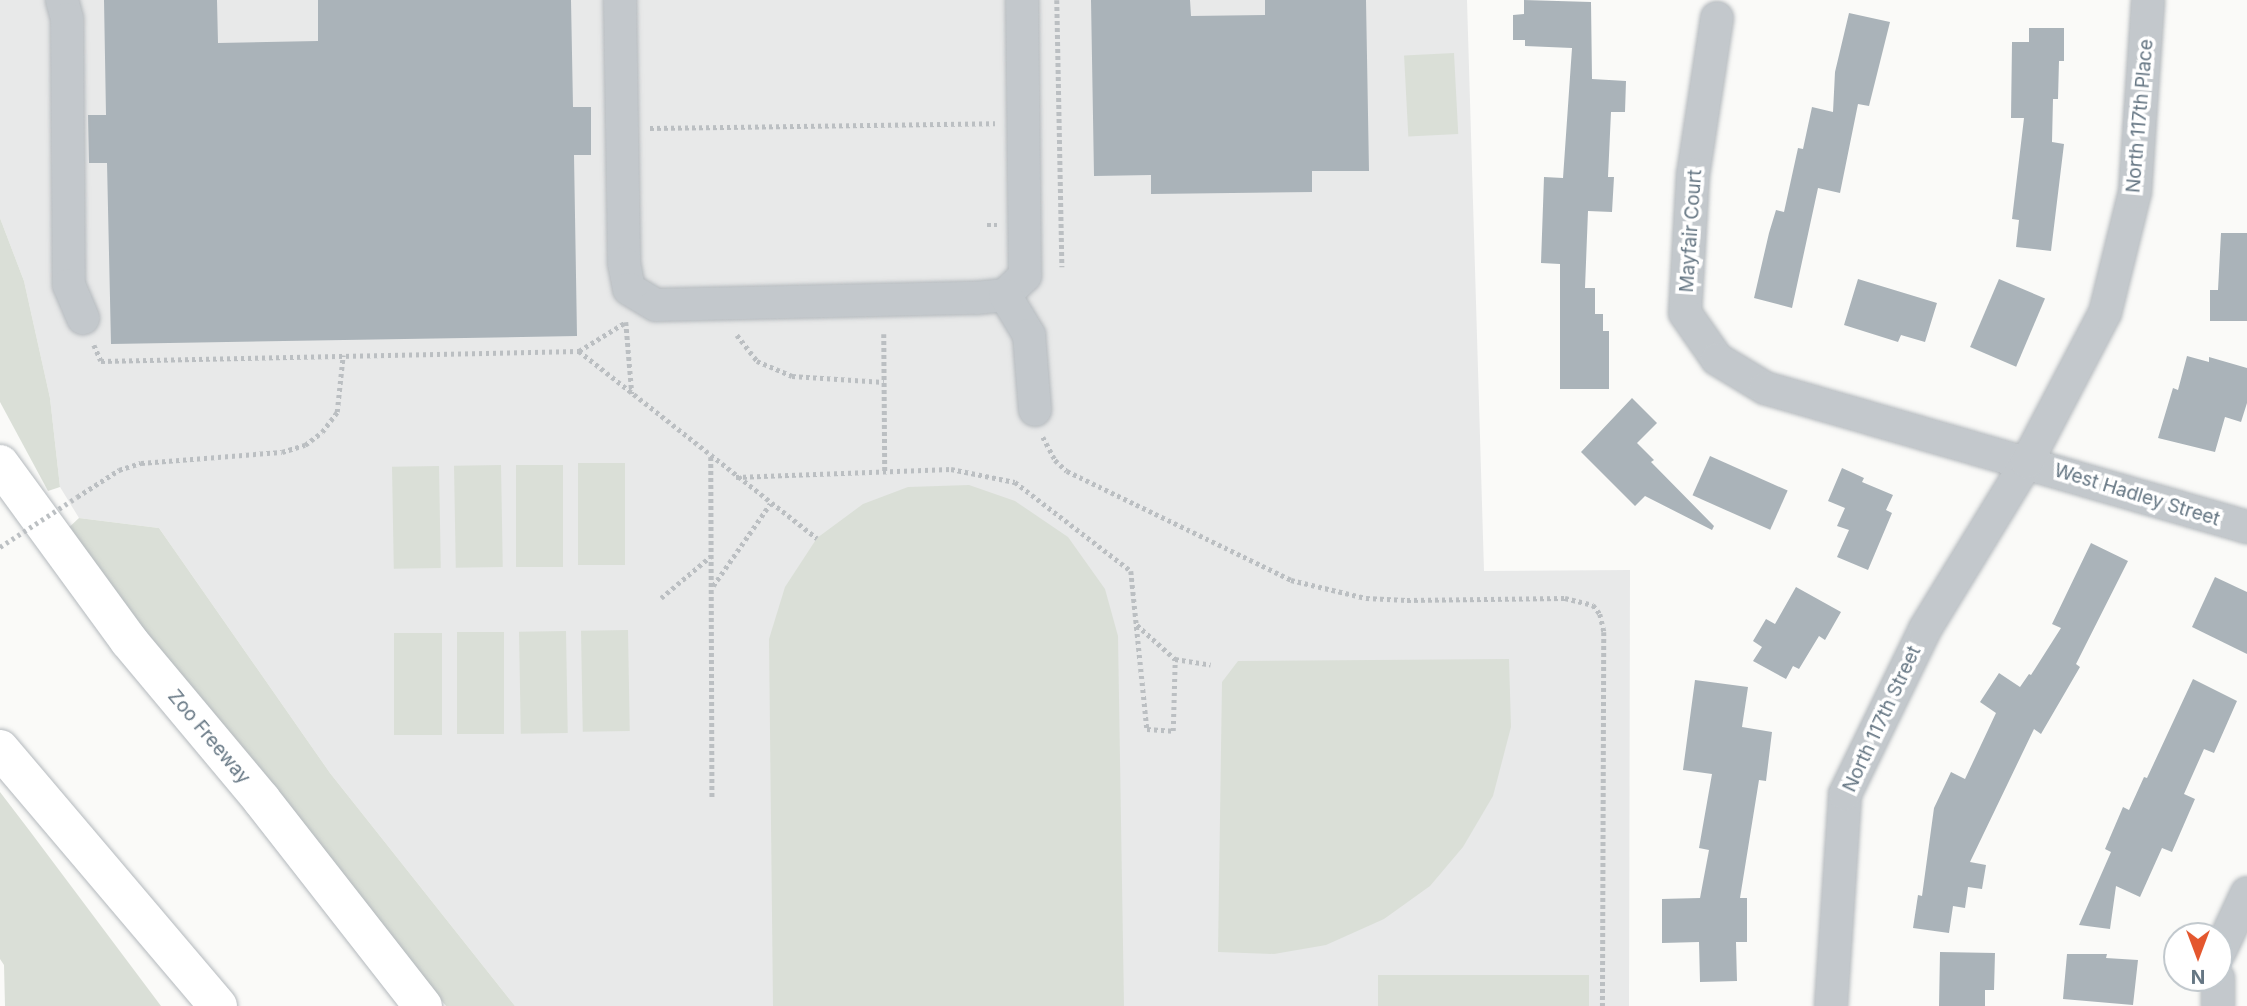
<!DOCTYPE html>
<style>
body{margin:0}
#map{position:relative;width:2247px;height:1006px;overflow:hidden;background:#fafaf8;font-family:Inter,sans-serif}
div>[style]{position:absolute}
.built>*{inset:0;background:#e8e9e9}
.green>*{inset:0;background:#dadfd7;transform-origin:0 0}
.building>*{inset:0;background:#aab3b9;transform-origin:0 0}
.path>*{height:4.5px;margin-top:-2.25px;transform-origin:0;background:repeating-linear-gradient(90deg,#bbbfc2 0 3.5px,transparent 0 7px)}
.roads{filter:drop-shadow(0 0 2px #b4b9bd) drop-shadow(0 0 2px #b4b9bd)}
.minor>*{height:32px;margin:-16px;padding:0 16px;transform-origin:16px;border-radius:16px;background:#c3c8cc}
.highway>*{height:38px;margin:-19px;padding:0 19px;transform-origin:19px;border-radius:19px;background:#fff}
.path-bridge>*{height:4.5px;margin-top:-2.25px;transform-origin:0;background:repeating-linear-gradient(90deg,#bbbfc2 0 3.5px,transparent 0 7px)}
span{translate:-50% -50%;white-space:nowrap;text-align:center;line-height:1.15;-webkit-text-stroke:7px #fff;paint-order:stroke}
.street-label{font-size:19px;color:#657683}
.north{position:absolute;left:2163px;top:922px;width:70px;height:70px;box-sizing:border-box;background:#fff;border:2px solid #c1c8cd;border-radius:50%;rotate:180deg;font-size:19px;font-weight:700;line-height:28px;text-align:center;color:#657683}
.north::after{content:'';display:block;margin:auto;width:24px;height:32px;background:#e4572e;clip-path:polygon(50% 0,100% 100%,50% 72%,0 100%)}
</style>
<div id="map">
<div class="built">
<div style="clip-path:polygon(0 0,1467px 0,1484px 571px,1630px 570px,1629px 1006px,515px 1006px,330px 773px,159px 528px,79px 518px,60px 487px,50px 398px,24px 281px,0 218px)"></div>
</div>
<div class="green">
<div style="left:1454px;top:53px;width:81px;height:50px;rotate:87deg"></div>
<div style="clip-path:polygon(0 218px,24px 281px,50px 398px,60px 487px,48px 491px,0 402px)"></div>
<div style="left:578px;top:463px;width:47px;height:102px"></div>
<div style="left:501px;top:465px;width:102px;height:47px;rotate:89deg"></div>
<div style="left:516px;top:465px;width:47px;height:102px"></div>
<div style="left:439px;top:466px;width:102px;height:47px;rotate:89deg"></div>
<div style="clip-path:polygon(969px 485px,1015px 501px,1068px 537px,1105px 589px,1118px 636px,1124px 1006px,773px 1006px,769px 639px,785px 587px,817px 538px,863px 504px,908px 487px)"></div>
<div style="clip-path:polygon(79px 518px,159px 528px,330px 773px,515px 1006px,446px 1006px,63px 533px)"></div>
<div style="left:628px;top:630px;width:101px;height:47px;rotate:89deg"></div>
<div style="left:566px;top:631px;width:102px;height:47px;rotate:89deg"></div>
<div style="left:457px;top:632px;width:47px;height:102px"></div>
<div style="left:394px;top:633px;width:48px;height:102px"></div>
<div style="clip-path:polygon(1509px 659px,1511px 727px,1493px 796px,1463px 847px,1430px 886px,1384px 919px,1326px 945px,1274px 954px,1218px 952px,1222px 682px,1238px 661px)"></div>
<div style="clip-path:polygon(0 792px,29px 830px,161px 1006px,5px 1006px,4px 965px,0 959px)"></div>
<div style="left:1378px;top:975px;width:211px;height:31px"></div>
</div>
<div class="building">
<div style="clip-path:polygon(104px 0,217px 0,218px 43px,318px 41px,318px 0,571px 0,573px 107px,591px 107px,591px 155px,574px 155px,577px 336px,111px 344px,107px 163px,89px 163px,88px 115px,106px 115px)"></div>
<div style="clip-path:polygon(1091px 0,1190px 0,1191px 16px,1265px 15px,1265px 0,1366px 0,1369px 171px,1312px 171px,1312px 192px,1151px 194px,1151px 175px,1094px 176px)"></div>
<div style="clip-path:polygon(1524px 0,1591px 2px,1592px 79px,1626px 81px,1625px 112px,1611px 112px,1608px 177px,1614px 177px,1612px 212px,1588px 211px,1585px 288px,1595px 288px,1595px 314px,1603px 314px,1603px 331px,1609px 331px,1609px 389px,1560px 389px,1560px 264px,1541px 263px,1544px 177px,1563px 178px,1572px 48px,1525px 46px,1525px 40px,1513px 40px,1513px 15px,1524px 14px)"></div>
<div style="clip-path:polygon(1849px 13px,1890px 22px,1869px 106px,1858px 104px,1840px 193px,1818px 188px,1792px 308px,1754px 298px,1769px 233px,1776px 210px,1784px 212px,1798px 148px,1803px 149px,1812px 107px,1833px 112px,1835px 72px)"></div>
<div style="clip-path:polygon(2029px 28px,2064px 28px,2064px 61px,2059px 61px,2058px 99px,2053px 99px,2052px 142px,2064px 144px,2051px 251px,2016px 247px,2019px 220px,2012px 219px,2024px 118px,2011px 118px,2012px 42px,2029px 42px)"></div>
<div style="clip-path:polygon(2221px 233px,2247px 233px,2247px 321px,2210px 321px,2210px 290px,2218px 290px)"></div>
<div style="clip-path:polygon(1858px 279px,1937px 303px,1925px 342px,1901px 335px,1898px 342px,1844px 325px)"></div>
<div style="left:1999px;top:279px;width:50px;height:74px;rotate:23deg"></div>
<div style="clip-path:polygon(2187px 356px,2209px 362px,2209px 357px,2247px 368px,2247px 403px,2241px 422px,2225px 417px,2215px 452px,2158px 438px,2173px 388px,2178px 390px)"></div>
<div style="clip-path:polygon(1632px 398px,1657px 423px,1637px 443px,1654px 460px,1651px 462px,1714px 526px,1712px 530px,1645px 496px,1635px 506px,1581px 452px)"></div>
<div style="left:1710px;top:456px;width:85px;height:43px;rotate:24deg"></div>
<div style="clip-path:polygon(1842px 468px,1864px 478px,1862px 482px,1893px 495px,1886px 510px,1892px 513px,1868px 570px,1837px 557px,1849px 530px,1837px 526px,1845px 508px,1828px 501px)"></div>
<div style="clip-path:polygon(2091px 543px,2128px 561px,2076px 664px,2080px 667px,2041px 734px,2034px 729px,1970px 862px,1986px 865px,1982px 889px,1968px 887px,1965px 908px,1953px 906px,1949px 933px,1913px 928px,1918px 895px,1922px 896px,1934px 808px,1951px 772px,1965px 779px,1996px 713px,1980px 702px,1999px 673px,2020px 687px,2029px 674px,2031px 675px,2061px 628px,2052px 624px)"></div>
<div style="clip-path:polygon(2215px 577px,2247px 592px,2247px 654px,2192px 627px)"></div>
<div style="clip-path:polygon(1796px 587px,1841px 612px,1825px 640px,1819px 636px,1799px 669px,1793px 666px,1786px 679px,1753px 661px,1762px 647px,1753px 641px,1766px 619px,1775px 624px)"></div>
<div style="clip-path:polygon(2193px 679px,2237px 701px,2214px 753px,2204px 749px,2184px 794px,2195px 799px,2172px 852px,2162px 848px,2140px 897px,2116px 886px,2110px 929px,2079px 925px,2111px 852px,2105px 849px,2123px 807px,2129px 810px,2144px 777px,2147px 778px)"></div>
<div style="clip-path:polygon(1695px 680px,1748px 687px,1742px 727px,1772px 732px,1766px 781px,1759px 780px,1740px 898px,1747px 898px,1747px 942px,1736px 942px,1737px 981px,1700px 982px,1699px 942px,1662px 943px,1662px 899px,1700px 898px,1709px 850px,1699px 848px,1712px 774px,1683px 770px)"></div>
<div style="clip-path:polygon(1940px 952px,1995px 953px,1994px 990px,1985px 990px,1985px 1006px,1939px 1006px)"></div>
<div style="clip-path:polygon(2067px 954px,2107px 954px,2106px 958px,2138px 960px,2133px 1005px,2063px 999px)"></div>
</div>
<div class="path">
<div style="left:1057px;top:0;width:267px;rotate:88.9deg"></div>
<div style="left:650px;top:128px;width:345px;rotate:-0.8deg"></div>
<div style="left:987px;top:225px;width:10px"></div>
<div style="left:884px;top:334px;width:137px;rotate:89.6deg"></div>
<div style="left:737px;top:335px;width:33px;rotate:52deg"></div>
<div style="left:757px;top:361px;width:38px;rotate:23deg"></div>
<div style="left:792px;top:376px;width:92px;rotate:3.7deg"></div>
<div style="left:94px;top:345px;width:17px;rotate:66deg"></div>
<div style="left:101px;top:361px;width:478px;rotate:-1.2deg"></div>
<div style="left:579px;top:351px;width:55px;rotate:-31.7deg"></div>
<div style="left:626px;top:322px;width:72px;rotate:85.2deg"></div>
<div style="left:579px;top:351px;width:303px;rotate:38.2deg"></div>
<div style="left:1043px;top:437px;width:26px;rotate:62deg"></div>
<div style="left:1055px;top:460px;width:16px;rotate:43deg"></div>
<div style="left:1067px;top:471px;width:249px;rotate:25.9deg"></div>
<div style="left:1291px;top:580px;width:77px;rotate:13.5deg"></div>
<div style="left:1366px;top:598px;width:41px;rotate:2.8deg"></div>
<div style="left:1407px;top:600px;width:158px;rotate:-0.7deg"></div>
<div style="left:1565px;top:598px;width:29px;rotate:14deg"></div>
<div style="left:1593px;top:605px;width:11px;rotate:52deg"></div>
<div style="left:1600px;top:614px;width:18px;rotate:77deg"></div>
<div style="left:1604px;top:632px;width:374px;rotate:90.2deg"></div>
<div style="left:711px;top:457px;width:341px;rotate:89.8deg"></div>
<div style="left:736px;top:477px;width:215px;rotate:-2.1deg"></div>
<div style="left:951px;top:469px;width:65px;rotate:11.5deg"></div>
<div style="left:1015px;top:482px;width:146px;rotate:37.5deg"></div>
<div style="left:1131px;top:571px;width:159px;rotate:84.2deg"></div>
<div style="left:1147px;top:729px;width:26px;rotate:4deg"></div>
<div style="left:1173px;top:731px;width:72px;rotate:-88.4deg"></div>
<div style="left:77px;top:497px;width:50px;rotate:-32.7deg"></div>
<div style="left:119px;top:470px;width:23px;rotate:-18deg"></div>
<div style="left:141px;top:463px;width:141px;rotate:-4.5deg"></div>
<div style="left:282px;top:452px;width:24px;rotate:-17deg"></div>
<div style="left:305px;top:445px;width:21px;rotate:-37deg"></div>
<div style="left:322px;top:432px;width:25px;rotate:-53deg"></div>
<div style="left:337px;top:412px;width:57px;rotate:-84deg"></div>
<div style="left:713px;top:586px;width:100px;rotate:-55.2deg"></div>
<div style="left:661px;top:598px;width:65px;rotate:-40deg"></div>
<div style="left:1137px;top:625px;width:51px;rotate:41.8deg"></div>
<div style="left:1175px;top:659px;width:36px;rotate:9deg"></div>
</div>
<div class="roads">
<div class="minor">
<div style="left:62px;top:0;width:20px;rotate:75deg"></div>
<div style="left:67px;top:19px;width:266px;rotate:89.6deg"></div>
<div style="left:69px;top:285px;width:36px;rotate:67deg"></div>
<div style="left:620px;top:0;width:263px;rotate:89.1deg"></div>
<div style="left:624px;top:263px;width:26px;rotate:79deg"></div>
<div style="left:629px;top:289px;width:31px;rotate:31deg"></div>
<div style="left:656px;top:305px;width:320px;rotate:-1.3deg"></div>
<div style="left:976px;top:298px;width:29px;rotate:-6deg"></div>
<div style="left:1005px;top:295px;width:28px;rotate:-44deg"></div>
<div style="left:1025px;top:276px;width:276px;rotate:-90.6deg"></div>
<div style="left:1717px;top:18px;width:158px;rotate:98.7deg"></div>
<div style="left:1693px;top:174px;width:139px;rotate:93.3deg"></div>
<div style="left:1685px;top:313px;width:56px;rotate:55.2deg"></div>
<div style="left:1717px;top:359px;width:56px;rotate:31.1deg"></div>
<div style="left:1765px;top:388px;width:502px;rotate:16.09deg"></div>
<div style="left:1005px;top:295px;width:47px;rotate:59deg"></div>
<div style="left:1029px;top:335px;width:75px;rotate:85.4deg"></div>
<div style="left:2219px;top:953px;width:66px;rotate:-65deg"></div>
<div style="left:1831px;top:1006px;width:212px;rotate:-86.2deg"></div>
<div style="left:1845px;top:794px;width:183px;rotate:-64.1deg"></div>
<div style="left:1925px;top:629px;width:196px;rotate:-58.6deg"></div>
<div style="left:2027px;top:462px;width:168px;rotate:-62.4deg"></div>
<div style="left:2105px;top:313px;width:125px;rotate:-76.1deg"></div>
<div style="left:2135px;top:192px;width:192px;rotate:-86.1deg"></div>
<div style="left:2218px;top:1006px;width:28px;rotate:-90deg"></div>
</div>
<div class="highway">
<div style="left:0;top:464px;width:219px;rotate:53.9deg"></div>
<div style="left:129px;top:641px;width:206px;rotate:50.1deg"></div>
<div style="left:261px;top:799px;width:263px;rotate:52deg"></div>
<div style="left:0;top:749px;width:337px;rotate:49.7deg"></div>
</div>
</div>
<div class="path-bridge">
<div style="left:0;top:547px;width:92px;rotate:-33deg"></div>
</div>
<div class="street-label">
<span style="left:2140px;top:116px;rotate:-85deg">North 117th Place</span>
<span style="left:1691px;top:231px;rotate:-86deg">Mayfair Court</span>
<span style="left:2137px;top:495px;rotate:17deg">West Hadley Street</span>
<span style="left:1882px;top:719px;rotate:-65deg">North 117th Street</span>
<span style="left:209px;top:737px;rotate:50deg">Zoo Freeway</span>
</div>
<div class="north">N</div>
</div>
